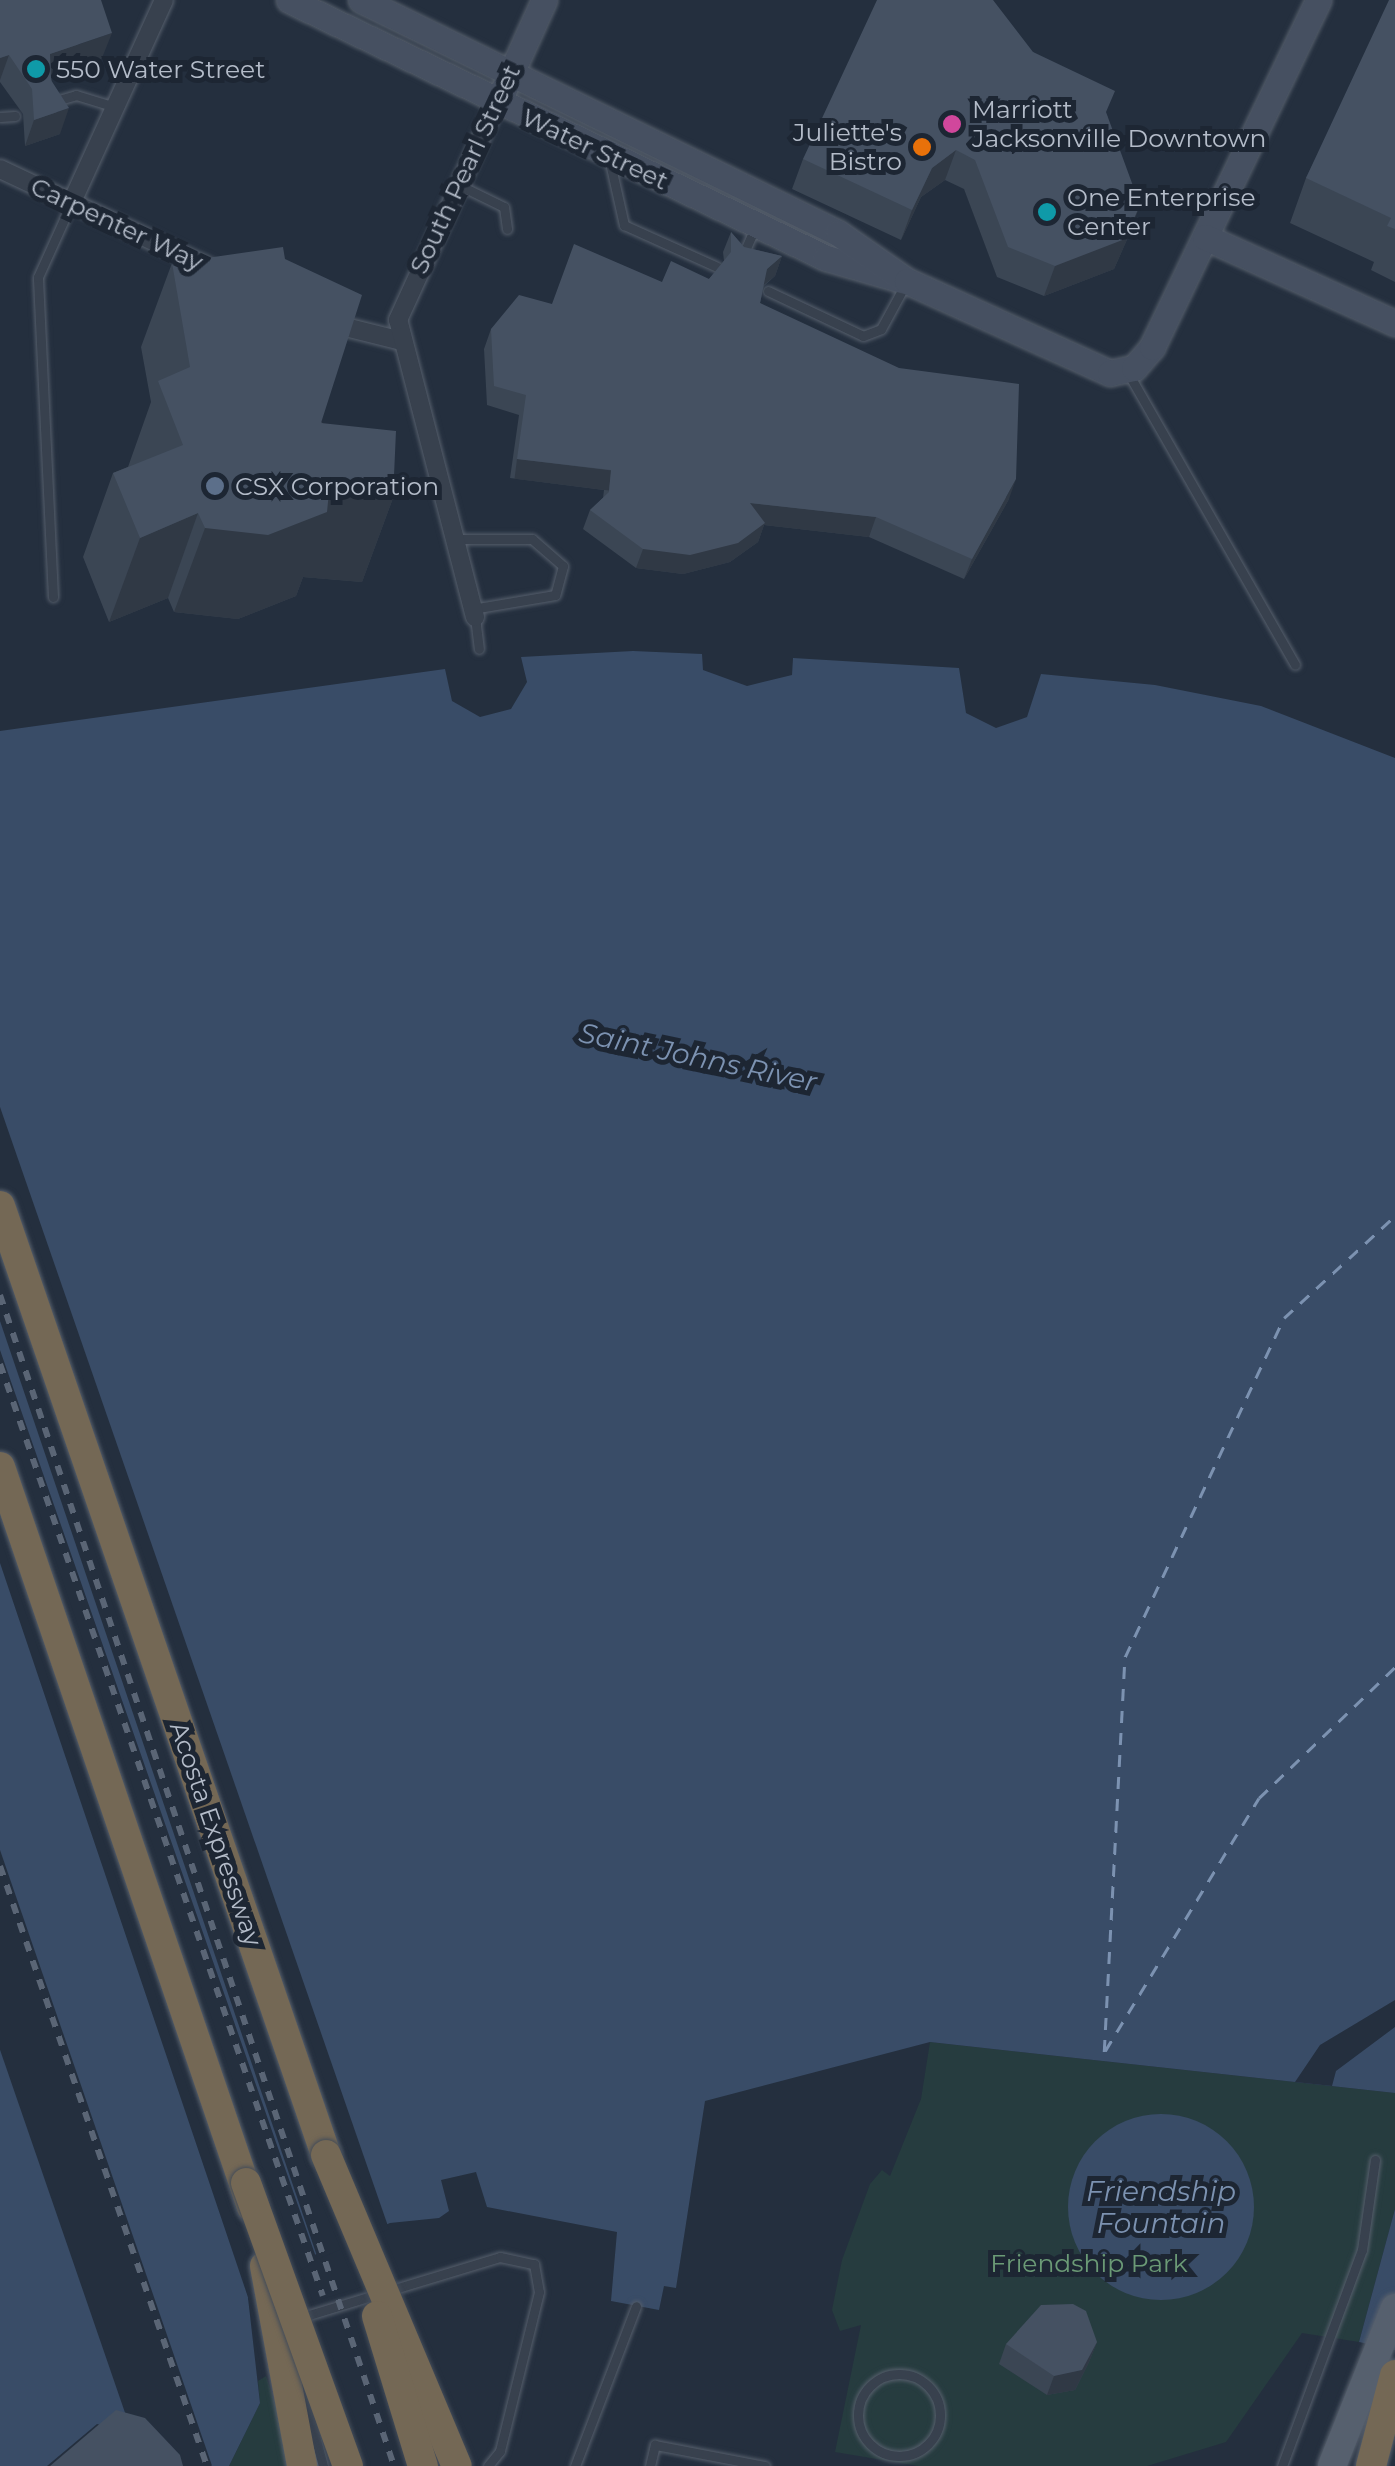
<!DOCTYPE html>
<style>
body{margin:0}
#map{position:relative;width:1395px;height:2466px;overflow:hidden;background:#242f3e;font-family:Montserrat,sans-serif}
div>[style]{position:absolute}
.green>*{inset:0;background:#263c3f}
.water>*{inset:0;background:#394c67}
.round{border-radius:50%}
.pier>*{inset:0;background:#242f3e;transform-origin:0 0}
.ferry>*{height:2.5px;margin-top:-1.25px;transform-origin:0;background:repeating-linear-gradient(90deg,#7c92b1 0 12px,transparent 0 22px)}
.roads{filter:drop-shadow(0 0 2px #565f6c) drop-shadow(0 0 2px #565f6c)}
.lane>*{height:9px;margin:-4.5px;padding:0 4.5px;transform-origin:4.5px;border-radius:4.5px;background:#38414e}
.lane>.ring{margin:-4.5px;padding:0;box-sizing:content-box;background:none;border:9px solid #38414e;border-radius:50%}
.street>*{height:18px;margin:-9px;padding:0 9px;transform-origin:9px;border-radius:9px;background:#38414e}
.secondary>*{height:25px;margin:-12.5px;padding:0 12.5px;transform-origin:12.5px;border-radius:12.5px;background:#465061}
.primary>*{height:28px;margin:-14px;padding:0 14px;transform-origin:14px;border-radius:14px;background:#56606e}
.highway>*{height:30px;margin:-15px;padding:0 15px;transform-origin:15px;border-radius:15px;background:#746855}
.rail>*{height:6px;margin-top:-3px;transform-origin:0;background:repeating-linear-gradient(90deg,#5a6575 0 10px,transparent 0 20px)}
.bridges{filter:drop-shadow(0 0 2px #434c59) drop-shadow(0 0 2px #434c59)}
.highway-bridge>*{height:30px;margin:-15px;padding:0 15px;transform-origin:15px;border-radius:15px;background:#746855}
.wall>*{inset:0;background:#3b4654}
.shaded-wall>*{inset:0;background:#303945;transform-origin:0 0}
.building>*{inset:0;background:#455162}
.dots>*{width:28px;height:28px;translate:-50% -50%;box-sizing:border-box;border:5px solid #1d2633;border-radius:50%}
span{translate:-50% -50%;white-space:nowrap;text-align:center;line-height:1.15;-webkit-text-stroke:10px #1d2633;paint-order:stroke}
.poi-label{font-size:25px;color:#b4bcc9}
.left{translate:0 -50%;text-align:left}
.right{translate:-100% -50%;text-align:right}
.street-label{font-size:25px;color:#b4bcc9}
.park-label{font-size:25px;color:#6b9a76}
.water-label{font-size:28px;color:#7c92b1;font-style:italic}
</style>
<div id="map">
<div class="green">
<div style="clip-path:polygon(930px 2042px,1395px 2093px,1395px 2209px,1359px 2342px,1302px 2333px,1226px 2442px,1147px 2466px,918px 2466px,835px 2452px,861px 2325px,840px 2331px,832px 2310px,842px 2260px,870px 2184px,882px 2170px,890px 2176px,921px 2099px)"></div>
<div style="clip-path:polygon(266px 2376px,295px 2466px,229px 2466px,260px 2403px,258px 2381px)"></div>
</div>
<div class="water">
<div style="clip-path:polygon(633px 651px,702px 654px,703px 670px,747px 686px,792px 675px,793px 658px,959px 668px,966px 713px,996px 728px,1027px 717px,1041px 674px,1155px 685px,1261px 706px,1395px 758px,1395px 2093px,930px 2042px,705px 2101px,676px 2288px,664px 2286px,659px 2310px,611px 2301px,617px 2232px,487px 2207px,476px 2172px,441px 2180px,449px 2211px,439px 2218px,390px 2223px,293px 2264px,248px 2298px,260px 2403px,229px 2466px,178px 2466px,168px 2442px,97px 2424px,47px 2466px,0 2466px,0 731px,445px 669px,452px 701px,480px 717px,511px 709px,527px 682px,521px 657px)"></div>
<div class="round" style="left:1068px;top:2114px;width:186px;height:186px"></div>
<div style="clip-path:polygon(1395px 2209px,1395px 2350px,1359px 2342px)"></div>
</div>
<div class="pier">
<div style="clip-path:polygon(0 1107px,389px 2229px,318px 2259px,0 1321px)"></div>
<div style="clip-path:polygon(0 1350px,317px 2260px,253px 2300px,256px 2321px,0 1563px)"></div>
<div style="left:0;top:1850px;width:651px;height:65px;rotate:71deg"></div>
<div style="clip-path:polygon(1395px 2000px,1395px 2027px,1336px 2071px,1332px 2086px,1295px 2082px,1320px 2045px)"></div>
</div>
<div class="ferry">
<div style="left:1105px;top:2051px;width:296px;rotate:-58.7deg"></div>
<div style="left:1259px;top:1798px;width:189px;rotate:-43.9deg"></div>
<div style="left:1104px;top:2052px;width:396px;rotate:-87deg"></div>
<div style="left:1125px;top:1657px;width:374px;rotate:-64.9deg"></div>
<div style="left:1284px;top:1318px;width:151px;rotate:-42.6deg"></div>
</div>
<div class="roads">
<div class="lane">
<div style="left:52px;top:102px;width:25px;rotate:-16deg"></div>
<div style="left:76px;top:95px;width:41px;rotate:17.1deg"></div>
<div style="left:0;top:117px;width:15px;rotate:-4deg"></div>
<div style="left:609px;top:158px;width:69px;rotate:77.4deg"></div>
<div style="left:624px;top:225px;width:102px;rotate:24.3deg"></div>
<div style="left:459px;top:185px;width:50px;rotate:26.1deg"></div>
<div style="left:504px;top:207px;width:22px;rotate:82deg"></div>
<div style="left:742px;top:257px;width:34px;rotate:-66deg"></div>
<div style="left:768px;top:291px;width:105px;rotate:25.3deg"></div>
<div style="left:863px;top:336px;width:19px;rotate:-21deg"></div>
<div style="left:881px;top:329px;width:52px;rotate:-61.5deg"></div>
<div style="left:1128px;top:373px;width:336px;rotate:60.2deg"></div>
<div style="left:454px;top:539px;width:78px"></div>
<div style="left:532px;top:539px;width:41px;rotate:41.1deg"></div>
<div style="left:563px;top:566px;width:30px;rotate:105deg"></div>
<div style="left:555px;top:595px;width:84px;rotate:170.4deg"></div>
<div style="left:53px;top:597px;width:320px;rotate:-92.7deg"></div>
<div style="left:38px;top:277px;width:80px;rotate:-65.7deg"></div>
<div style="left:475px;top:617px;width:32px;rotate:83deg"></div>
<div style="left:299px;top:2318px;width:210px;rotate:-16.9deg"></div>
<div style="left:500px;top:2257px;width:35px;rotate:12deg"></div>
<div style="left:534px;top:2264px;width:28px;rotate:80deg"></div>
<div style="left:539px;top:2292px;width:164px;rotate:103.8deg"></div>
<div style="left:500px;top:2451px;width:19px;rotate:129deg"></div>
<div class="ring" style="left:858px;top:2374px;width:73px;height:73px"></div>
<div style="left:302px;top:2387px;width:82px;rotate:75.1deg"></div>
<div style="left:575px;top:2466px;width:171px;rotate:-69.1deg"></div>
<div style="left:650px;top:2466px;width:22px;rotate:-77deg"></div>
<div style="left:655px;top:2445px;width:112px;rotate:10.8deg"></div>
<div style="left:1282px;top:2466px;width:230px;rotate:-69.7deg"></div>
<div style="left:1362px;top:2250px;width:91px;rotate:-81.8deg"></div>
</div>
<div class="street">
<div style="left:0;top:169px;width:232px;rotate:25.2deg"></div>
<div style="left:71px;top:204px;width:224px;rotate:-65.5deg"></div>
<div style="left:329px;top:323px;width:74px;rotate:14deg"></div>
<div style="left:475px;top:617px;width:307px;rotate:-104.5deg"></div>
<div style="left:398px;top:320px;width:239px;rotate:-65.5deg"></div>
</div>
<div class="secondary">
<div style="left:289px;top:0;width:596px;rotate:25.66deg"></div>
<div style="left:826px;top:258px;width:79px;rotate:16.1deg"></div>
<div style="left:361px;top:0;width:531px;rotate:26.03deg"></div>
<div style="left:838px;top:233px;width:84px;rotate:34.8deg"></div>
<div style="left:907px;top:281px;width:223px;rotate:24.4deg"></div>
<div style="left:1110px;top:373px;width:25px;rotate:-12deg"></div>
<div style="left:1134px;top:368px;width:28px;rotate:-49deg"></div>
<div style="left:1152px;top:347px;width:385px;rotate:-64.4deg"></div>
<div style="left:503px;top:91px;width:100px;rotate:-65.7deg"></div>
<div style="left:1205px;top:237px;width:209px;rotate:24.4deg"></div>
</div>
<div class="primary">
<div style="left:1332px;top:2466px;width:170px;rotate:-68.3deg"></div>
</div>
<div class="highway">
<div style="left:0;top:1206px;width:1003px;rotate:71.04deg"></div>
<div style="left:0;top:1467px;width:782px;rotate:71.19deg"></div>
<div style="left:265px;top:2266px;width:203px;rotate:79.5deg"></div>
<div style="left:1371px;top:2466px;width:94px;rotate:-75.2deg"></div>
</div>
</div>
<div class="rail">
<div style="left:0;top:1295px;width:1236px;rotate:71.4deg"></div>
<div style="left:0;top:1364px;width:986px;rotate:70.89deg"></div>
<div style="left:0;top:1866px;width:635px;rotate:70.97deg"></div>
</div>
<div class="bridges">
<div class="highway-bridge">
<div style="left:326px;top:2155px;width:337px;rotate:67.2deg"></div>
<div style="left:246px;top:2183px;width:301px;rotate:70.2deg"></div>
<div style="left:377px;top:2316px;width:157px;rotate:73deg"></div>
</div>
</div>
<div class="wall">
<div style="clip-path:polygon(0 0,102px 58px,51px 76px,60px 134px,25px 146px,23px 114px,0 82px)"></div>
<div style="clip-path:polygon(1395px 0,1395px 282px,1371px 270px,1374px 262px,1290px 223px,1306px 178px)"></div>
<div style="clip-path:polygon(1033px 52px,1107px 115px,1129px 235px,1114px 269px,1044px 296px,997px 277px,964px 189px,945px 180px,921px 197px,901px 240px,792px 189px,803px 159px)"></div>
<div style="clip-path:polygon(731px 232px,744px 247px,782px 256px,775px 276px,764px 286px,760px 303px,1009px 499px,964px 579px,869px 537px,764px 525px,758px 542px,730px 562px,683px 574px,636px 568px,583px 529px,590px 510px,603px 498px,604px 490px,510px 478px,519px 415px,487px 405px,484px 349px,491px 329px,552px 304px,709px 279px,724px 261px,723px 252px)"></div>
<div style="clip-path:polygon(172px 263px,393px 498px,362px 582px,303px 577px,296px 596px,238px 619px,174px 612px,168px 598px,109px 622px,83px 557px,113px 473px,128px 467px,151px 402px,141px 347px)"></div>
<div style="clip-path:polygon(1097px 2342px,1089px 2362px,1075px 2390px,1047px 2395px,999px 2364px,1006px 2344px)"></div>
</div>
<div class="shaded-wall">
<div style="clip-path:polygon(112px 33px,102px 58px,41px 79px,50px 54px)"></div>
<div style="clip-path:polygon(9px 55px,0 80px,0 58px)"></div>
<div style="clip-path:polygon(69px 108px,60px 134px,25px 146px,34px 120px)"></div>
<div style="clip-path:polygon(956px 150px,945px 180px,921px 197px,901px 240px,912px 210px,932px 168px)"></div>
<div style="clip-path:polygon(1140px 205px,1129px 235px,1114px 269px,1044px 296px,1055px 266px)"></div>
<div style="clip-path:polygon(782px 256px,775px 276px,760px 288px,767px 269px)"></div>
<div style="left:517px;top:459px;width:95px;height:20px;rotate:7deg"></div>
<div style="clip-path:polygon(1016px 479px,1009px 499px,964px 579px,972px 559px)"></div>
<div style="clip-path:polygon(329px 492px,393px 498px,362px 582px,303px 577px,296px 596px,238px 619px,174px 612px,205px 528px)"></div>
<div style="clip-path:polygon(750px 503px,876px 517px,869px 537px,764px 525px,758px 542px,730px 562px,683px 574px,636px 568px,643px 549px)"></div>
<div style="clip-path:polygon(198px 513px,168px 598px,109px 622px,140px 538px)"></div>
<div style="clip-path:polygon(1097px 2342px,1089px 2362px,1075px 2390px,1047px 2395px,1054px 2376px)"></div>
</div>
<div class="building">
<div style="clip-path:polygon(0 0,101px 0,112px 33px,50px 54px,51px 80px,69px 108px,34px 120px,32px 89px,9px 55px,0 58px)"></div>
<div style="clip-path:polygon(877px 0,993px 0,1033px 52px,1115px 91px,1106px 112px,1140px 205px,1125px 239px,1055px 266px,1008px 247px,975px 160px,956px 150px,932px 168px,912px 210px,803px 159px)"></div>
<div style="clip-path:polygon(1389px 0,1395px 0,1395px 229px,1387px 226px,1391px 218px,1306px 178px)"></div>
<div style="clip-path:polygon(731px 232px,744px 247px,782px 256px,767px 269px,760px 303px,899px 368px,1019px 384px,1016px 479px,972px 559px,876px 517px,750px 503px,765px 523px,738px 543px,690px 555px,643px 549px,590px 510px,609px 492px,611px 470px,517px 459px,526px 395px,494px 386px,491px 329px,519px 295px,552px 304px,574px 244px,662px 282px,671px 261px,709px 279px,731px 252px)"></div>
<div style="clip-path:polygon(283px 247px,285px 259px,362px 295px,321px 423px,396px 431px,393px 498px,329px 492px,327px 512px,268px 535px,205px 528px,198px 513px,140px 538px,113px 473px,183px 445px,158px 381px,190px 367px,172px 263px)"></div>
<div style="clip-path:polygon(1073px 2304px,1086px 2311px,1097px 2342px,1082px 2370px,1054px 2376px,1006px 2344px,1041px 2305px)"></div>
<div style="clip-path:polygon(116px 2410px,145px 2418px,180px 2455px,183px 2466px,50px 2466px)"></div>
</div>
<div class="dots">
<div style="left:36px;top:69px;background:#0f9aa8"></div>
<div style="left:952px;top:124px;background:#d1479c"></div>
<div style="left:922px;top:147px;background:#e8710a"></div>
<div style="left:1047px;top:212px;background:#0f9aa8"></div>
<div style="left:215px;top:486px;background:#5c6f8a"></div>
</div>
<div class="poi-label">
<span class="left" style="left:56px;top:69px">550 Water Street</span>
<span class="left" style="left:972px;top:124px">Marriott<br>Jacksonville Downtown</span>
<span class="right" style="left:902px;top:147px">Juliette's<br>Bistro</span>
<span class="left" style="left:1067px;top:212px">One Enterprise<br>Center</span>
<span class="left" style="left:235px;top:486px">CSX Corporation</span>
</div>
<div class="street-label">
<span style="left:595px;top:149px;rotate:25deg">Water Street</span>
<span style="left:465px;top:169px;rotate:-65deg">South Pearl Street</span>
<span style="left:117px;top:224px;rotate:25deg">Carpenter Way</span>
<span style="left:216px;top:1834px;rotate:71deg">Acosta Expressway</span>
</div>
<div class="park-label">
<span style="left:1089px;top:2263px">Friendship Park</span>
</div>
<div class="water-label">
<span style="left:698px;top:1057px;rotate:12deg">Saint Johns River</span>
<span style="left:1161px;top:2207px">Friendship<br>Fountain</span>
</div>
</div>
